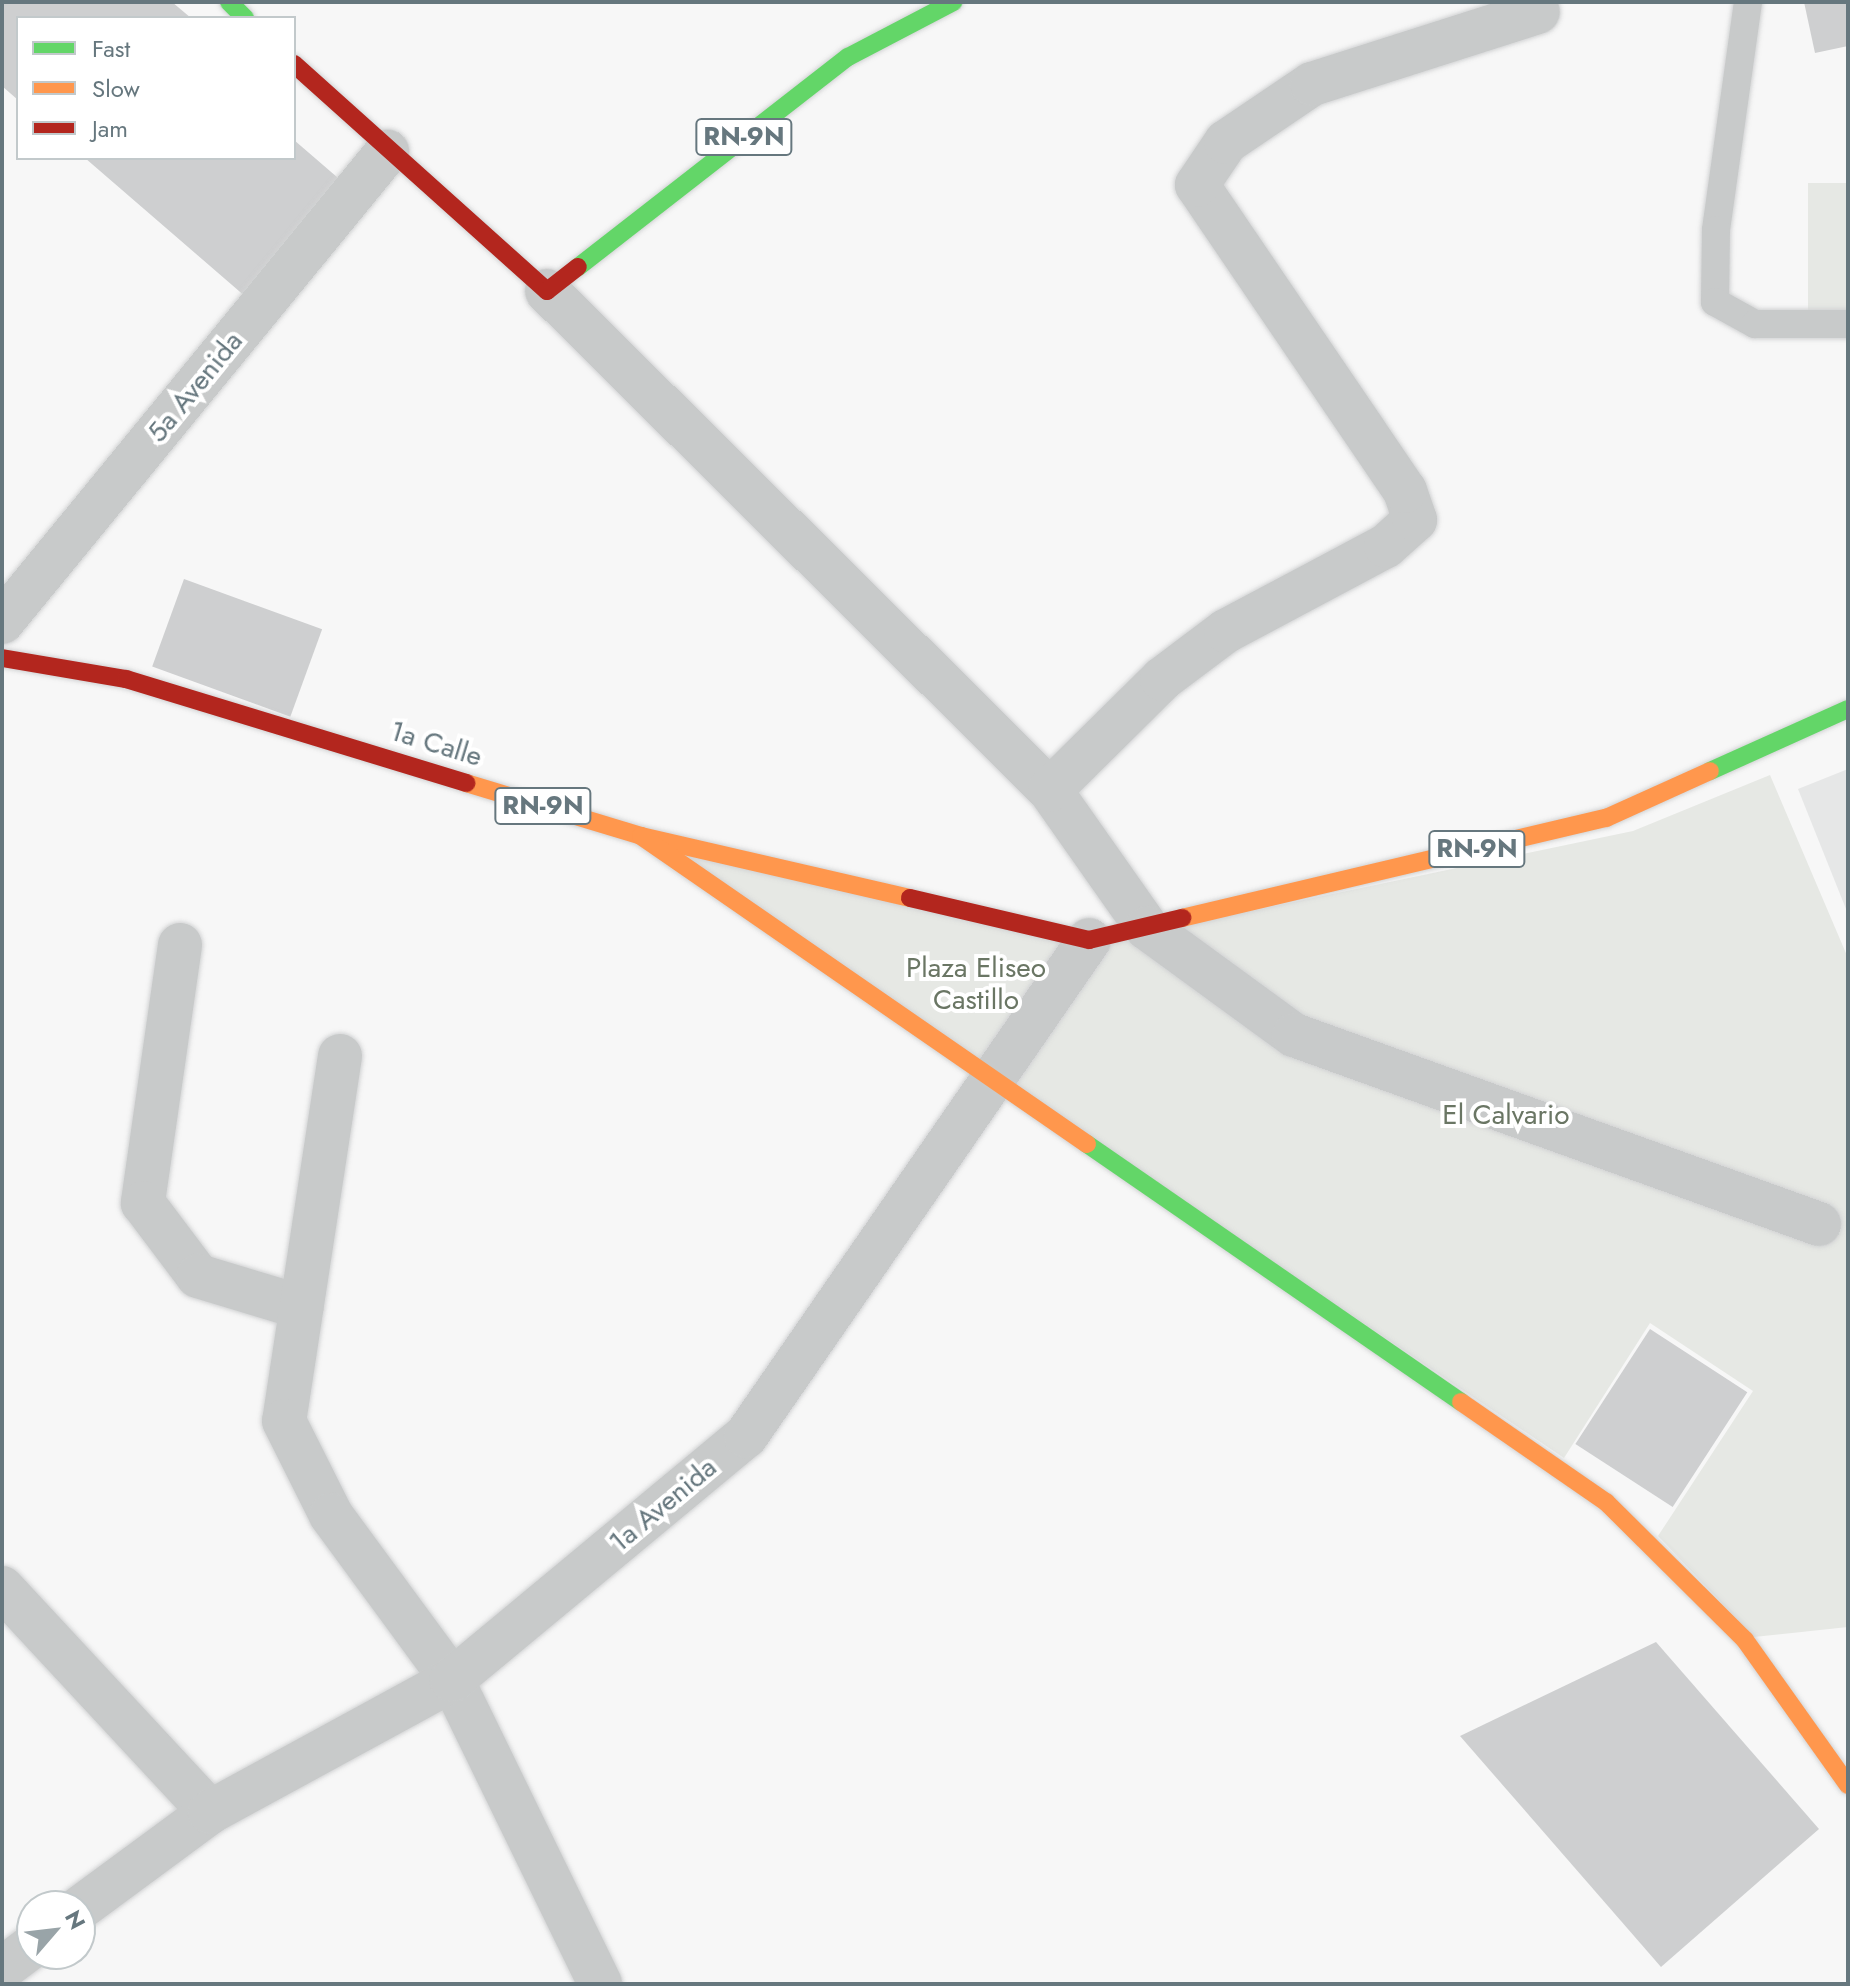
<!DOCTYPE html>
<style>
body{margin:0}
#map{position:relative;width:1850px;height:1986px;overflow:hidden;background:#f7f7f7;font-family:Jost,sans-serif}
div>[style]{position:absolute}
.built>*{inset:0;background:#e6e7e7}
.green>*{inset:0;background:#e6e8e4;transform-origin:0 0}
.building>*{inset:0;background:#cecfd0;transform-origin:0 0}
.roads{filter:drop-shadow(0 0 2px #d2d3d4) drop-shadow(0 0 2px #d2d3d4)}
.lane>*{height:28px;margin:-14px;padding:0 14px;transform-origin:14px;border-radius:14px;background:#c8caca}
.street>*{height:44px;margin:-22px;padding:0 22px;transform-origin:22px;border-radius:22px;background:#c8caca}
.fast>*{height:18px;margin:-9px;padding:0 9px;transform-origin:9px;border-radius:9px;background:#63d668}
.slow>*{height:18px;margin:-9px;padding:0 9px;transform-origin:9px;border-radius:9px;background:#ff974d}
.jam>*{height:18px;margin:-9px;padding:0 9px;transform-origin:9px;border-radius:9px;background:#b3261e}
span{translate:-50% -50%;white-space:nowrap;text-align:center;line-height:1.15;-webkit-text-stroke:8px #fff;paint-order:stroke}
.shield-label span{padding:2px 6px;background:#fff;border:2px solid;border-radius:6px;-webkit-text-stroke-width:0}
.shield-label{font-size:26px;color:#66777e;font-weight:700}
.street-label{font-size:28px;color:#66777e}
.park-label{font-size:28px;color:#6a7664}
.frame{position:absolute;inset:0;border:4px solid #66777e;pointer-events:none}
.legend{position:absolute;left:16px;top:16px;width:280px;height:144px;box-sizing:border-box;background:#fff;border:2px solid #c2c9cb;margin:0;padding:10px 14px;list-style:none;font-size:24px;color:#66777e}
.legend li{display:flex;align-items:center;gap:16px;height:40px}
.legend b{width:40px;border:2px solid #c2c9cb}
.north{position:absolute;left:16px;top:1890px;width:80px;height:80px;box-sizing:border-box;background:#fff;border:2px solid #c2c9cb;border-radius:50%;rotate:62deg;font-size:22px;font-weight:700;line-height:32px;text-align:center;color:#66777e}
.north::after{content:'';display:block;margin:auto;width:28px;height:36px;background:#99a4a8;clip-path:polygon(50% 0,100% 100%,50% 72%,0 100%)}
</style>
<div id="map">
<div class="built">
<div style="clip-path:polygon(1848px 769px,1848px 914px,1798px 789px)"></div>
</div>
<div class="green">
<div style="left:1808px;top:183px;width:40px;height:153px"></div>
<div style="clip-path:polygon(1770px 775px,1848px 958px,1848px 1627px,1754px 1637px,1658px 1536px,1753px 1391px,1650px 1323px,1564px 1458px,996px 1076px,1089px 945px,1633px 831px)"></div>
<div style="clip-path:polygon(653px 842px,1073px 940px,993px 1074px)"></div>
</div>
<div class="building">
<div style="clip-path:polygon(2px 2px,172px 2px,191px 18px,18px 18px,18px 100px,2px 86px)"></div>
<div style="clip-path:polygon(1804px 2px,1848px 2px,1848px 46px,1815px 53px)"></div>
<div style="clip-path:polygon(294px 140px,352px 190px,254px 304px,85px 158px,294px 158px)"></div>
<div style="left:184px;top:579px;width:147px;height:93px;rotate:20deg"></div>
<div style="left:1650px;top:1329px;width:116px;height:137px;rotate:33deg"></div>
<div style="clip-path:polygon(1656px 1642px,1819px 1829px,1661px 1967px,1460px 1736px)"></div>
</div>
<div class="roads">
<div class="lane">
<div style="left:1748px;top:2px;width:230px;rotate:98deg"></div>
<div style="left:1716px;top:230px;width:72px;rotate:90.8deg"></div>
<div style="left:1715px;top:302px;width:46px;rotate:28.8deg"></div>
<div style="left:1755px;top:324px;width:93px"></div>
</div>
<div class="street">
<div style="left:547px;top:291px;width:709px;rotate:44.77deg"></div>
<div style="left:1050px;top:790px;width:169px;rotate:54.9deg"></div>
<div style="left:1147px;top:928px;width:182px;rotate:36.1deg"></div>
<div style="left:1294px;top:1035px;width:558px;rotate:19.8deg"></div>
<div style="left:2px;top:622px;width:608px;rotate:-50.68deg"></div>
<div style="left:1050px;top:790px;width:158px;rotate:-44.7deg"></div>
<div style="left:1162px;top:679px;width:80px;rotate:-36.9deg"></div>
<div style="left:1226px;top:631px;width:181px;rotate:-28deg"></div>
<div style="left:1386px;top:546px;width:39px;rotate:-42deg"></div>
<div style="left:1415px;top:520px;width:31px;rotate:-109deg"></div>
<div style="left:1405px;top:491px;width:370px;rotate:-124.2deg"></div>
<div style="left:1197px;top:185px;width:52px;rotate:-56deg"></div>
<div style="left:1226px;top:142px;width:104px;rotate:-34deg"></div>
<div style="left:1312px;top:84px;width:237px;rotate:-17.7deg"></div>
<div style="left:180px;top:945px;width:261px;rotate:98.2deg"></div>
<div style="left:143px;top:1203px;width:91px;rotate:53deg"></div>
<div style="left:198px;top:1276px;width:108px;rotate:16.8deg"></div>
<div style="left:340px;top:1056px;width:369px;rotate:98.7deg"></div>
<div style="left:284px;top:1421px;width:105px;rotate:63.4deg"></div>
<div style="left:331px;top:1515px;width:205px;rotate:53.7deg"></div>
<div style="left:452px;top:1680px;width:338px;rotate:64deg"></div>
<div style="left:2px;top:1588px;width:306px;rotate:47.1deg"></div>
<div style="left:80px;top:1908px;width:162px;rotate:-36.4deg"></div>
<div style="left:210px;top:1812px;width:276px;rotate:-28.6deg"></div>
<div style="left:452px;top:1680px;width:382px;rotate:-39.7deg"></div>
<div style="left:746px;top:1436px;width:603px;rotate:-55.33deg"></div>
<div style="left:2px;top:1969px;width:38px;rotate:-37deg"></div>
</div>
<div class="fast">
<div style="left:229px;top:2px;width:23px;rotate:45deg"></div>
<div style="left:578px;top:267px;width:342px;rotate:-37.9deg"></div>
<div style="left:848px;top:57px;width:119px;rotate:-27.6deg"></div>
<div style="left:1710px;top:771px;width:151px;rotate:-24.2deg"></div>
<div style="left:1087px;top:1144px;width:454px;rotate:34.6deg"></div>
</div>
<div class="slow">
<div style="left:466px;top:783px;width:183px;rotate:16.8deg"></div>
<div style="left:641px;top:836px;width:276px;rotate:13deg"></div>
<div style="left:641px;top:836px;width:542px;rotate:34.63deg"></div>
<div style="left:1182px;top:918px;width:436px;rotate:-13.3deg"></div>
<div style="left:1606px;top:818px;width:114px;rotate:-24.3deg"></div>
<div style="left:1461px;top:1402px;width:176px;rotate:34.6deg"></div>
<div style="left:1606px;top:1502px;width:196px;rotate:44.8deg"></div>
<div style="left:1745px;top:1640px;width:178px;rotate:54.6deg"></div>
</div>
<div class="jam">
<div style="left:294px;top:64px;width:340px;rotate:41.9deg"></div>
<div style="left:547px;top:291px;width:39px;rotate:-38deg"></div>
<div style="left:2px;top:658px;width:126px;rotate:9.6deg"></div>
<div style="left:126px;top:679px;width:356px;rotate:17deg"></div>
<div style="left:910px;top:898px;width:184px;rotate:13.2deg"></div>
<div style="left:1089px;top:940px;width:96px;rotate:-13.3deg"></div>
</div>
</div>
<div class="shield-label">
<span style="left:744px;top:137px">RN-9N</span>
<span style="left:543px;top:806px">RN-9N</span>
<span style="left:1477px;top:849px">RN-9N</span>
</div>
<div class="street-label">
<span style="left:195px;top:387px;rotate:-51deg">5a Avenida</span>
<span style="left:436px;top:744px;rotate:17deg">1a Calle</span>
<span style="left:663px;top:1505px;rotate:-40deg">1a Avenida</span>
</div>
<div class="park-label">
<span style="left:976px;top:984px">Plaza Eliseo<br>Castillo</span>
<span style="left:1506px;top:1115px">El Calvario</span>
</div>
<div class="frame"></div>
<ul class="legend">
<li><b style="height:10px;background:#63d668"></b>Fast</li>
<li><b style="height:10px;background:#ff974d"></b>Slow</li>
<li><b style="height:10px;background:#b3261e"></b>Jam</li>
</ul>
<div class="north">N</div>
</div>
